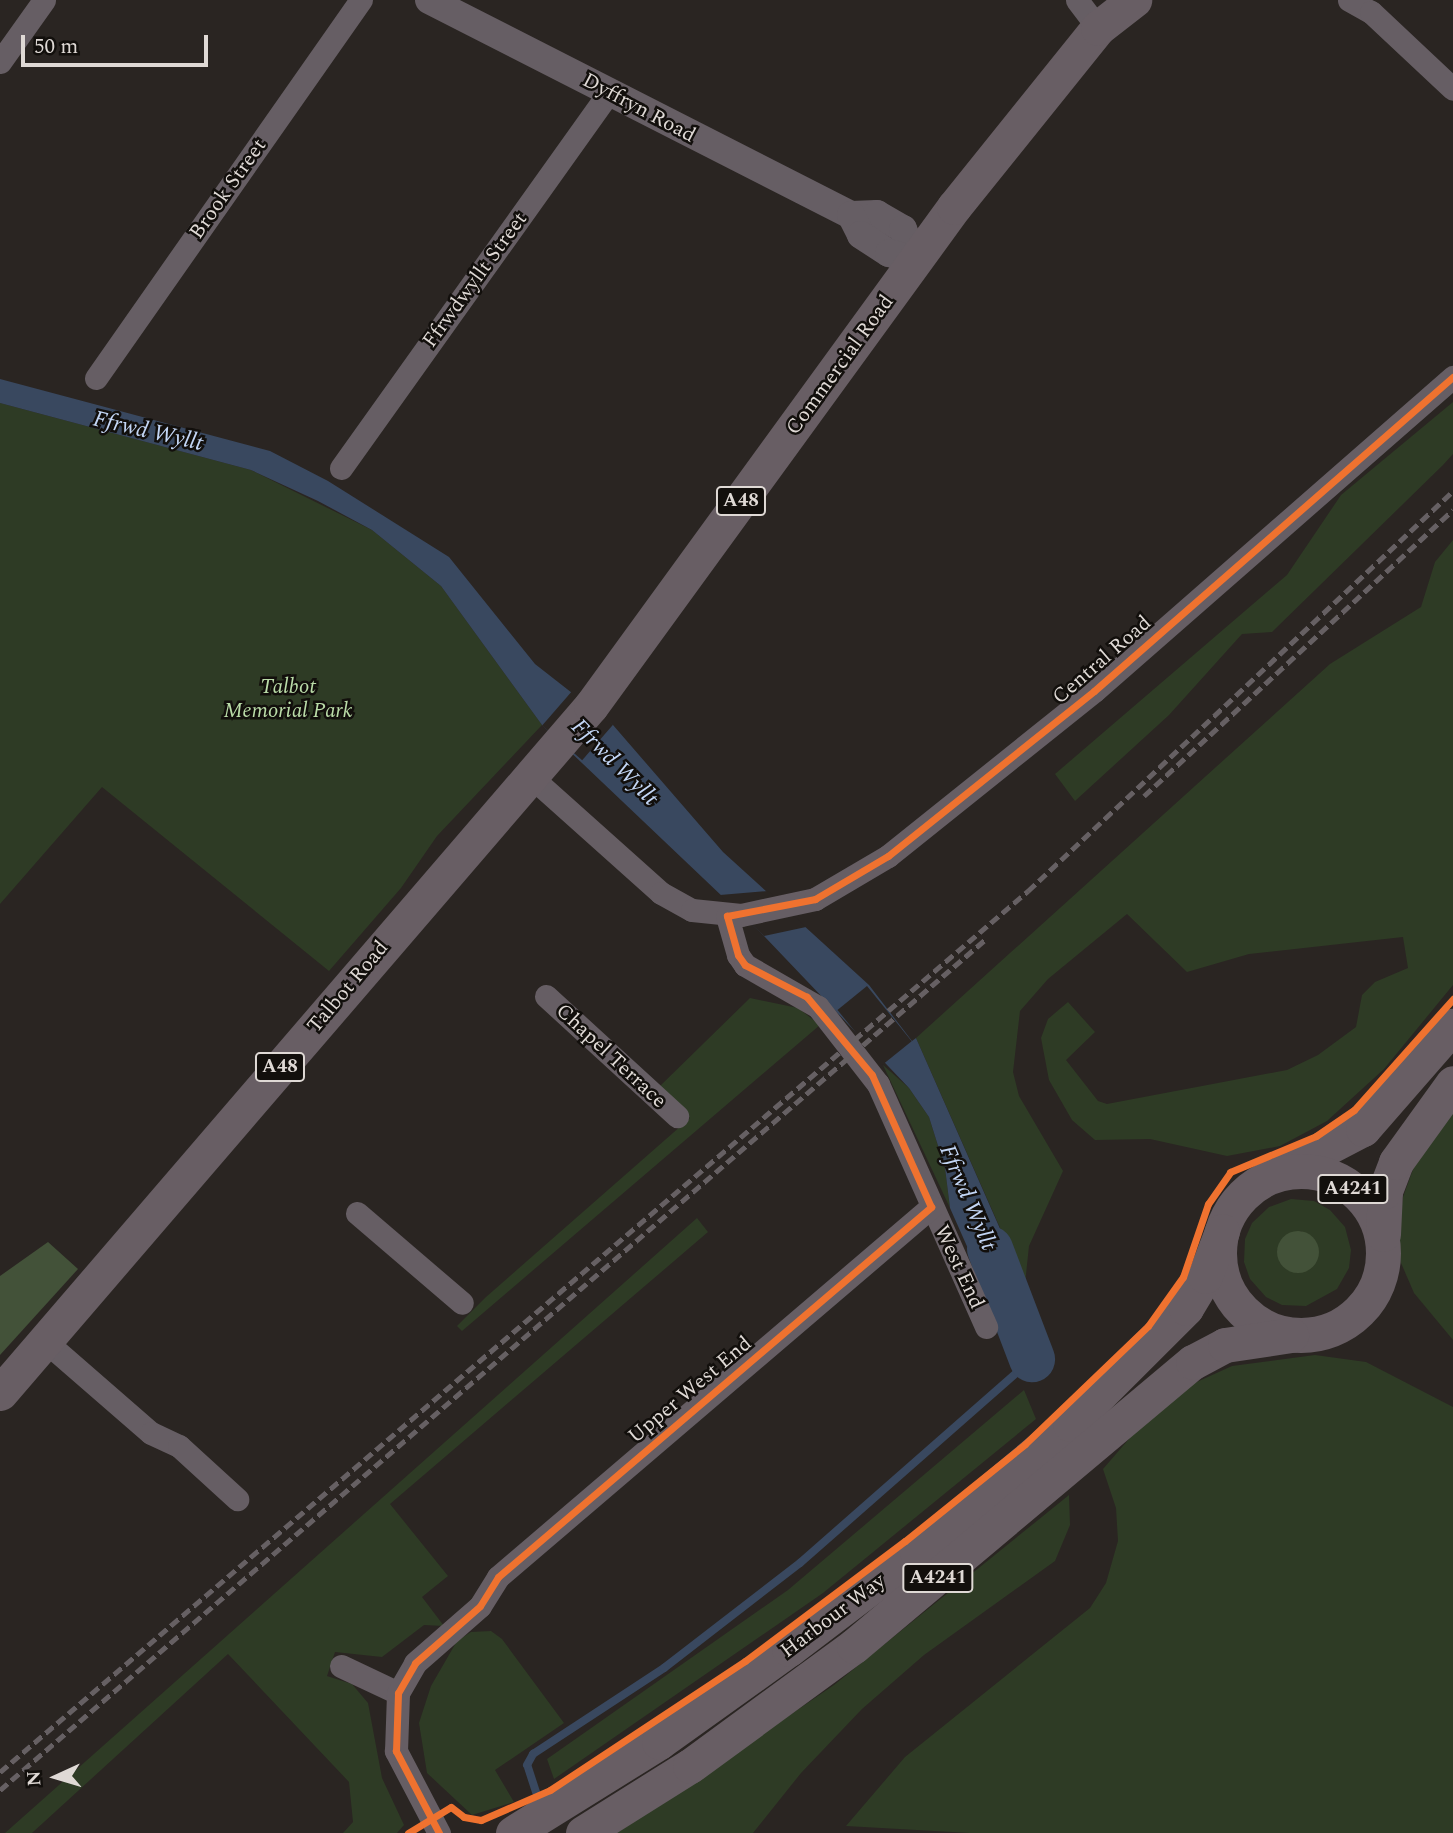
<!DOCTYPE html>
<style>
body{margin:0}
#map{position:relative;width:1453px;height:1833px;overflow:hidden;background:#2a2522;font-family:Spectral,serif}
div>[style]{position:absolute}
.green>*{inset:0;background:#2e3b25}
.forest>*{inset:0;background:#435239}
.round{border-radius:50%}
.water>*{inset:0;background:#39485f}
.pier>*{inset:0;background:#2a2522;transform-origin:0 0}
.stream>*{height:8px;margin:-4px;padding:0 4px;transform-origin:4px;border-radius:4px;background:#39485f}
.river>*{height:46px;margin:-23px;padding:0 23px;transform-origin:23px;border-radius:23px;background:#39485f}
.minor>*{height:23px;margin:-11.5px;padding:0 11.5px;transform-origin:11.5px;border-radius:11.5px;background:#665e64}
.tertiary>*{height:28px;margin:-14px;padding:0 14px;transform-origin:14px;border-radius:14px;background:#665e64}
.primary>*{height:35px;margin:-17.5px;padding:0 17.5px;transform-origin:17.5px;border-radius:17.5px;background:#685e64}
.primary>.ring{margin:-17.5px;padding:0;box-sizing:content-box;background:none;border:35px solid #685e64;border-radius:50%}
.rail>*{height:5px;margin-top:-2.5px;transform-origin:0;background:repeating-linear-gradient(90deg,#666063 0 10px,transparent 0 15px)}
.cycleway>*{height:7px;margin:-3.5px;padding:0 3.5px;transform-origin:3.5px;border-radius:3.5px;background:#ef722f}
span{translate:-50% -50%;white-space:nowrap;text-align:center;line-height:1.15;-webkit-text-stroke:5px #120f0c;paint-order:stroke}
.shield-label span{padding:2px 5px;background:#120f0c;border:2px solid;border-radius:5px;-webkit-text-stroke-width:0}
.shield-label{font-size:19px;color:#dfd9d5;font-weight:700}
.street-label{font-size:21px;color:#dfd9d5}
.park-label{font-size:21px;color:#badca8;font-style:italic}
.water-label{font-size:23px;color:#c3d6f5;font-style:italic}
.north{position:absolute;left:21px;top:1742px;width:70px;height:70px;-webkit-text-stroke:5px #120f0c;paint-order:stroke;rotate:266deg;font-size:19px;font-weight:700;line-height:28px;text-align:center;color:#dfd9d5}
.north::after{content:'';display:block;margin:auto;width:24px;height:32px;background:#dfd9d5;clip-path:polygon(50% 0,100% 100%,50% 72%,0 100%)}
.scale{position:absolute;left:21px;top:35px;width:187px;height:32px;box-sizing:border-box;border:4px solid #dfd9d5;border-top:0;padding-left:9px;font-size:21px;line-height:24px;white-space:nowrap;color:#dfd9d5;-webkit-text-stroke:5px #120f0c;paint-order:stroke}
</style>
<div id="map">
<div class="green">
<div style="clip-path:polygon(1453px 402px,1453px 454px,1443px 465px,1272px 632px,1242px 634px,1169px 715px,1075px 801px,1055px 774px,1287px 575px,1341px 495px)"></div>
<div style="clip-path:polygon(0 403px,251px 470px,372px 530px,441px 586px,542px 725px,437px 836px,401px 888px,329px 971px,102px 787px,0 904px)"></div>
<div style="clip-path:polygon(1453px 540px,1453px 985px,1384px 1069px,1327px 1121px,1280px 1146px,1227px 1156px,1150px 1139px,1095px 1140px,1072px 1120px,1049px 1080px,1041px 1038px,1048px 1019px,1068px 1002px,1095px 1032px,1066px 1060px,1098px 1101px,1107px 1104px,1287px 1070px,1318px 1055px,1356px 1027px,1362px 995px,1375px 982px,1408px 968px,1403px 937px,1249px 954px,1187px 972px,1127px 914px,1048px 979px,1020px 1011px,1013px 1072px,1019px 1096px,1063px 1171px,1029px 1246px,1025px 1284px,916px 1038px,1330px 664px,1421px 607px,1435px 562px)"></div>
<div style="clip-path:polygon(750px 998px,798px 1008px,820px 1025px,462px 1331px,457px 1326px,486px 1297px,690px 1118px,660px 1086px)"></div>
<div style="clip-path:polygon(883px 1065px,909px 1088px,929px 1117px,945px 1168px,950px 1208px)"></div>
<div style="clip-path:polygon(1453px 1109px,1453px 1340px,1414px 1293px,1398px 1256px,1397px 1238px,1403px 1197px,1419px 1153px)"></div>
<div style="clip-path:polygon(evenodd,1291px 1199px,1314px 1201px,1330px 1210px,1345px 1227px,1351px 1250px,1349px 1268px,1337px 1289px,1306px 1306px,1282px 1305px,1266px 1297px,1250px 1279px,1244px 1262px,1245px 1239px,1252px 1223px,1269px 1207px,1291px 1199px,1301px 1231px,1312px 1238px,1318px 1250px,1310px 1268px,1297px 1273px,1280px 1263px,1277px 1250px,1301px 1231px)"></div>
<div style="clip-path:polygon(697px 1218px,708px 1232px,390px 1504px,448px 1576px,422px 1597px,444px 1626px,424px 1625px,382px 1657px,335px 1652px,327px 1676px,352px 1684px,368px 1703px,382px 1778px,404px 1825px,397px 1833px,343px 1833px,353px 1822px,349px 1782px,228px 1654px,32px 1833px,5px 1833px)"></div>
<div style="clip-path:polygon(1315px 1355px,1366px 1362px,1453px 1407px,1453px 1833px,970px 1833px,846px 1826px,905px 1757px,1090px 1608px,1106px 1583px,1118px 1541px,1116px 1508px,1103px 1469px,1148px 1417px,1188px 1386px,1232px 1366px)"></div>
<div style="clip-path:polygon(1024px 1390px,1036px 1419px,823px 1593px,554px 1779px,547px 1759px,788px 1590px)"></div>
<div style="clip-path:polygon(1069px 1495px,1070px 1525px,1055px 1561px,924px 1655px,862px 1709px,801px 1773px,753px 1833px,617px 1833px,834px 1685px)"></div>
<div style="clip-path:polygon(491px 1631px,502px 1639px,564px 1723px,495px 1770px,514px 1802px,472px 1815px,427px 1773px,419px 1723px,431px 1686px,457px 1641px,471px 1632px)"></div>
</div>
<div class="forest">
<div class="round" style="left:1277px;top:1231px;width:42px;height:42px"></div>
<div style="clip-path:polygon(48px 1242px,78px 1269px,0 1355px,0 1276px)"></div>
</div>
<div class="water">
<div style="clip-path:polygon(0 379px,270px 451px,328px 481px,449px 557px,535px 664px,613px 725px,723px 852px,869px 985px,912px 1041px,916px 1038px,1031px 1299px,997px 1314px,950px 1208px,945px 1168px,929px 1117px,909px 1088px,764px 936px,542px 725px,441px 586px,372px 530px,318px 501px,251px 470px,0 403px)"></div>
</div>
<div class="pier">
<div style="left:573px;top:690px;width:53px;height:47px;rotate:41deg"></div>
<div style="clip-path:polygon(768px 891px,806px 927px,764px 936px,720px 895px)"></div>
<div style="left:867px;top:986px;width:71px;height:38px;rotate:51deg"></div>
</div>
<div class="stream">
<div style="left:536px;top:1792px;width:28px;rotate:-108deg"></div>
<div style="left:527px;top:1765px;width:13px;rotate:-61deg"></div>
<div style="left:533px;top:1754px;width:157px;rotate:-33.3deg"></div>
<div style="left:664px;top:1668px;width:172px;rotate:-37.7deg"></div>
<div style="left:800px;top:1563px;width:309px;rotate:-41.3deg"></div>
</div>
<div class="river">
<div style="left:990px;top:1249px;width:118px;rotate:69.1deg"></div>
</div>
<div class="minor">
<div style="left:1077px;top:0;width:35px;rotate:53deg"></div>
<div style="left:1349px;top:0;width:25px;rotate:29deg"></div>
<div style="left:1371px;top:12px;width:112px;rotate:43.2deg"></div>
<div style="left:0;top:62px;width:76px;rotate:-54.6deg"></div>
<div style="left:96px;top:378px;width:462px;rotate:-55deg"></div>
<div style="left:341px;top:468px;width:462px;rotate:-54.5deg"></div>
<div style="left:529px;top:775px;width:177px;rotate:41.8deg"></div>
<div style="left:661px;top:893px;width:35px;rotate:29deg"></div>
<div style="left:692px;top:910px;width:49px;rotate:5.8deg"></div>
<div style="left:741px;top:915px;width:76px;rotate:-12.2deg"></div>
<div style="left:815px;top:899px;width:85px;rotate:-30.5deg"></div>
<div style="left:888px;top:856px;width:264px;rotate:-38.7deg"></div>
<div style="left:1094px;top:691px;width:477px;rotate:-41.2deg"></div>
<div style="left:727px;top:916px;width:41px;rotate:74.2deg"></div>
<div style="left:738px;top:955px;width:12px;rotate:55deg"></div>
<div style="left:745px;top:965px;width:84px;rotate:29.9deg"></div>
<div style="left:818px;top:1007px;width:98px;rotate:52.1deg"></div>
<div style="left:878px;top:1084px;width:266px;rotate:66deg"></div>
<div style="left:546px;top:996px;width:178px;rotate:42.5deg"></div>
<div style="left:357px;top:1213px;width:138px;rotate:40.6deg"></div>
<div style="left:45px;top:1341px;width:140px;rotate:41deg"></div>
<div style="left:151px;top:1433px;width:31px;rotate:25deg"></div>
<div style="left:179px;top:1446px;width:79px;rotate:42.4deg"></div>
<div style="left:341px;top:1666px;width:63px;rotate:25.3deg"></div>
<div style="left:439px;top:1833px;width:93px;rotate:-117.7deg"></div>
<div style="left:396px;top:1751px;width:58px;rotate:-88deg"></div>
<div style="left:398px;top:1693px;width:34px;rotate:-60deg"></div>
<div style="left:415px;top:1663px;width:86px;rotate:-41.2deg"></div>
<div style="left:480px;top:1606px;width:34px;rotate:-58deg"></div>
<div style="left:498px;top:1577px;width:570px;rotate:-40.51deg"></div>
</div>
<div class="tertiary">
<div style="left:429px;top:0;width:474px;rotate:27deg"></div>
<div style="left:851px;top:215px;width:26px;rotate:-2deg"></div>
<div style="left:877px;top:214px;width:30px;rotate:30deg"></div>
<div style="left:903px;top:229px;width:33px;rotate:69deg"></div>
<div style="left:851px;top:215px;width:22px;rotate:63deg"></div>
<div style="left:861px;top:235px;width:33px;rotate:33deg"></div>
<div style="left:889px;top:253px;width:27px;rotate:15deg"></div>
</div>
<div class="primary">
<div style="left:1286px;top:1169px;width:87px;rotate:-27.5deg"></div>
<div style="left:1363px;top:1129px;width:137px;rotate:-48.9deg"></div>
<div class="ring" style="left:1219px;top:1171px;width:129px;height:129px"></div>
<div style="left:1383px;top:1234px;width:43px;rotate:-87.3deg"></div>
<div style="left:1385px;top:1191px;width:31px;rotate:-69deg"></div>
<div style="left:1396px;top:1162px;width:97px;rotate:-54.2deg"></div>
<div style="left:0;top:1393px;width:906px;rotate:-49.3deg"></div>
<div style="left:591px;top:706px;width:617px;rotate:-53.97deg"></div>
<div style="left:954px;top:207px;width:230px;rotate:-51.2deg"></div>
<div style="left:1098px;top:28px;width:46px;rotate:-37.9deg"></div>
<div style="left:513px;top:1833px;width:172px;rotate:-31.9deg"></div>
<div style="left:659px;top:1742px;width:160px;rotate:-35.6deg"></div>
<div style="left:789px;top:1649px;width:161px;rotate:-37.2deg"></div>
<div style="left:917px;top:1552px;width:199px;rotate:-39.9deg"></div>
<div style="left:1070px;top:1424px;width:164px;rotate:-45deg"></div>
<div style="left:1186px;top:1308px;width:37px;rotate:-59deg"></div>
<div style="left:1205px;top:1276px;width:48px;rotate:-69.3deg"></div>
<div style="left:583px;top:1833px;width:126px;rotate:-32.1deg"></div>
<div style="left:690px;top:1766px;width:203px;rotate:-36.2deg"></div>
<div style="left:854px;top:1646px;width:442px;rotate:-40deg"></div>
<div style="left:1193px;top:1362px;width:36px;rotate:-28deg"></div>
<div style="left:1225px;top:1345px;width:67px;rotate:-8.6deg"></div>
</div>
<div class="rail">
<div style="left:1144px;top:796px;width:421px;rotate:-42.8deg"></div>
<div style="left:0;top:1772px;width:1354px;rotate:-40.6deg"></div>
<div style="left:1028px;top:891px;width:584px;rotate:-43.26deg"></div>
<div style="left:0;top:1790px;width:1302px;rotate:-40.8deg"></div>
</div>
<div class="cycleway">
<div style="left:408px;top:1833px;width:50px;rotate:-31.2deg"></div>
<div style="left:451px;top:1807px;width:16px;rotate:38deg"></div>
<div style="left:464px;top:1817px;width:17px;rotate:10deg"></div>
<div style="left:481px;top:1820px;width:75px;rotate:-23.5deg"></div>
<div style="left:550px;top:1790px;width:234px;rotate:-33.5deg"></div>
<div style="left:745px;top:1661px;width:200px;rotate:-36.9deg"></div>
<div style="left:905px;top:1541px;width:154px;rotate:-38.9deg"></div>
<div style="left:1025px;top:1444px;width:170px;rotate:-43.8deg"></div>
<div style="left:1148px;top:1326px;width:60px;rotate:-54.5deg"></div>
<div style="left:1183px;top:1277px;width:77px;rotate:-71.1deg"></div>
<div style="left:1208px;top:1204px;width:39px;rotate:-55deg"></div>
<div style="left:1230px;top:1172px;width:93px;rotate:-22.7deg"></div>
<div style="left:1316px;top:1136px;width:46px;rotate:-34.4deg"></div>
<div style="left:1354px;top:1110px;width:149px;rotate:-48.3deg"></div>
<div style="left:439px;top:1833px;width:93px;rotate:-117.7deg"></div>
<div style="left:396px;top:1751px;width:58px;rotate:-88deg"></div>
<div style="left:398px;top:1693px;width:34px;rotate:-60deg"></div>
<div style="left:415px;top:1663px;width:86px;rotate:-41.2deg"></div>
<div style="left:480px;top:1606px;width:34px;rotate:-58deg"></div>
<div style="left:498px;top:1577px;width:570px;rotate:-40.51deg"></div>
<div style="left:931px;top:1207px;width:145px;rotate:-114.1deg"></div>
<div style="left:872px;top:1075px;width:102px;rotate:-129.8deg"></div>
<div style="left:807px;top:997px;width:70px;rotate:-152.7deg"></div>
<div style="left:745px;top:965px;width:12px;rotate:-125deg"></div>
<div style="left:738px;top:955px;width:41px;rotate:-105.8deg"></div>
<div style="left:727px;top:916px;width:90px;rotate:-10.9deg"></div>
<div style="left:815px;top:899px;width:85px;rotate:-30.5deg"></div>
<div style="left:888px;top:856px;width:264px;rotate:-38.7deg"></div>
<div style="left:1094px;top:691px;width:477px;rotate:-41.2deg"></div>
</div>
<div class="shield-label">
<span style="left:741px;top:501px">A48</span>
<span style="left:280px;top:1067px">A48</span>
<span style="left:1353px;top:1189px">A4241</span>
<span style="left:938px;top:1578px">A4241</span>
</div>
<div class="street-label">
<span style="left:639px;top:108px;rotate:28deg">Dyffryn Road</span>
<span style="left:228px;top:189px;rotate:-55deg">Brook Street</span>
<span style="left:475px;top:280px;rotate:-54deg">Ffrwdwyllt Street</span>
<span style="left:840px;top:365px;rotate:-54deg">Commercial Road</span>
<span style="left:1102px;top:660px;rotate:-41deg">Central Road</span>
<span style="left:348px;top:987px;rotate:-50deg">Talbot Road</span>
<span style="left:611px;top:1056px;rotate:43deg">Chapel Terrace</span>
<span style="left:959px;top:1267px;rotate:65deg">West End</span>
<span style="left:690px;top:1390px;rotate:-40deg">Upper West End</span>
<span style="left:833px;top:1616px;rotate:-37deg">Harbour Way</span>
</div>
<div class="park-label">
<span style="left:288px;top:699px">Talbot<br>Memorial Park</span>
</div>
<div class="water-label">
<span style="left:148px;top:432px;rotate:13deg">Ffrwd Wyllt</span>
<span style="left:614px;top:763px;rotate:45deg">Ffrwd Wyllt</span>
<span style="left:967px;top:1198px;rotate:67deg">Ffrwd Wyllt</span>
</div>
<div class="north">N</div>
<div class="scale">50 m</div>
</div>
